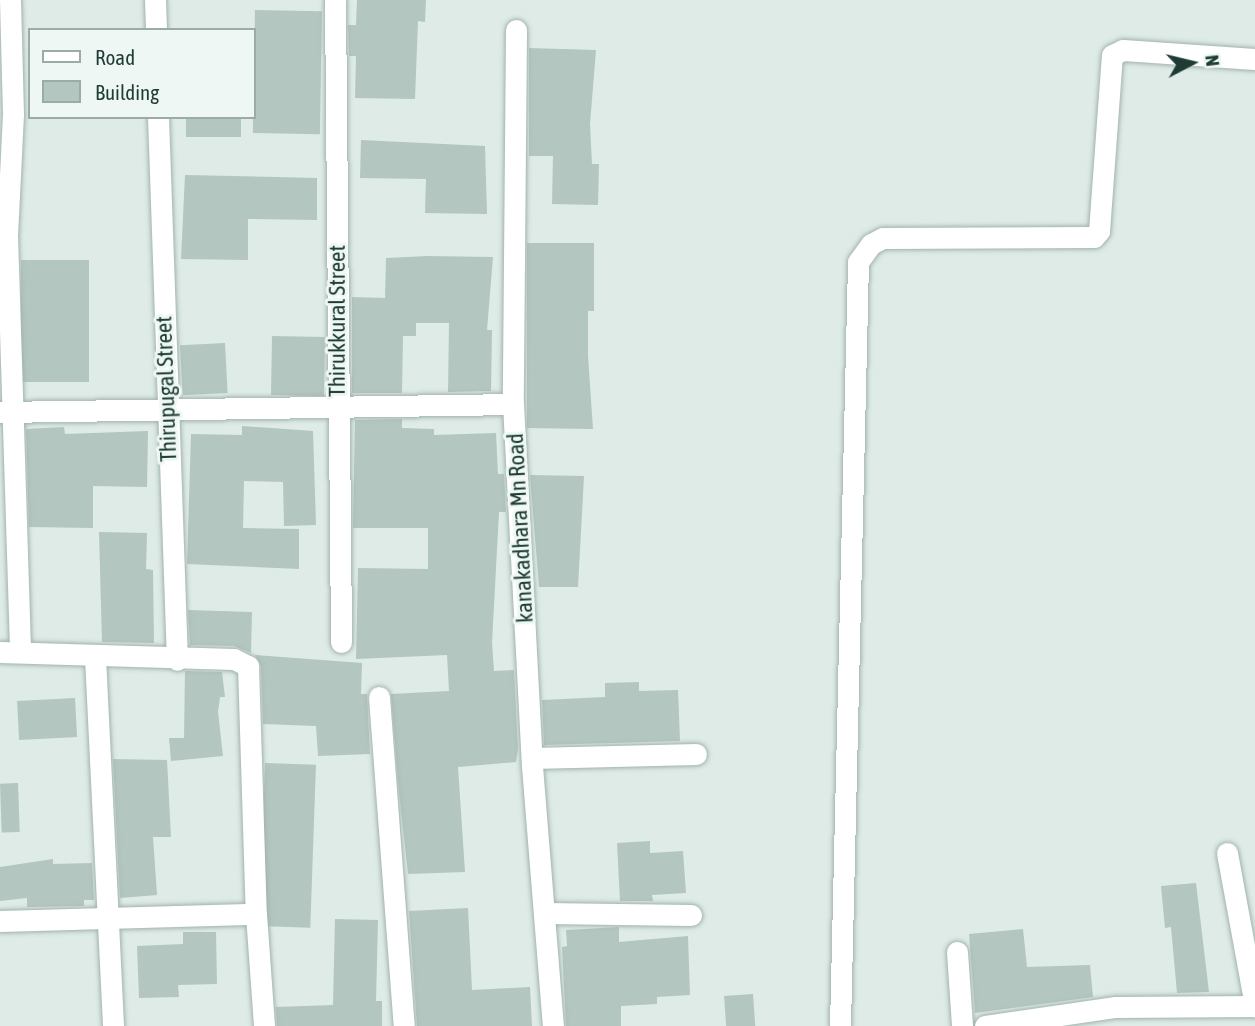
<!DOCTYPE html>
<style>
body{margin:0}
#map{position:relative;width:1255px;height:1026px;overflow:hidden;background:#deebe6;font-family:"Asap Condensed",sans-serif}
div>[style]{position:absolute}
.building>*{inset:0;background:#b3c6bf;transform-origin:0 0}
.roads{filter:drop-shadow(0 0 2px #a1b3ad) drop-shadow(0 0 2px #a1b3ad)}
.street>*{height:21px;margin:-10.5px;padding:0 10.5px;transform-origin:10.5px;border-radius:10.5px;background:#fff}
span{translate:-50% -50%;white-space:nowrap;text-align:center;line-height:1.15;-webkit-text-stroke:6px #eef7f3;paint-order:stroke}
.street-label{font-size:23px;color:#1e3c35}
.legend{position:absolute;left:28px;top:28px;width:228px;height:91px;box-sizing:border-box;background:#eef7f3;border:2px solid #9baca7;margin:0;padding:9px 12px;list-style:none;font-size:21px;color:#1e3c35}
.legend li{display:flex;align-items:center;gap:14px;height:35px}
.legend b{width:35px;border:2px solid #9baca7}
.north{position:absolute;left:1157px;top:28px;width:70px;height:70px;-webkit-text-stroke:5px #eef7f3;paint-order:stroke;rotate:83deg;font-size:19px;font-weight:700;line-height:28px;text-align:center;color:#1e3c35}
.north::after{content:'';display:block;margin:auto;width:24px;height:32px;background:#1e3c35;clip-path:polygon(50% 0,100% 100%,50% 72%,0 100%)}
</style>
<div id="map">
<div class="building">
<div style="clip-path:polygon(357px 0,426px 0,425px 22px,418px 21px,415px 99px,355px 98px,356px 56px,349px 56px,348px 25px,356px 25px)"></div>
<div style="left:255px;top:10px;width:67px;height:123px;rotate:1deg"></div>
<div style="clip-path:polygon(529px 48px,596px 50px,590px 124px,592px 164px,599px 164px,598px 205px,552px 204px,553px 156px,529px 156px)"></div>
<div style="left:186px;top:117px;width:55px;height:20px"></div>
<div style="clip-path:polygon(361px 140px,485px 146px,487px 214px,425px 213px,426px 179px,360px 178px)"></div>
<div style="clip-path:polygon(185px 175px,317px 178px,317px 220px,248px 219px,248px 260px,181px 259px)"></div>
<div style="clip-path:polygon(527px 243px,594px 243px,594px 311px,588px 311px,588px 356px,593px 429px,527px 428px)"></div>
<div style="clip-path:polygon(428px 256px,493px 257px,487px 330px,492px 330px,491px 391px,448px 392px,449px 323px,416px 323px,416px 336px,403px 336px,402px 393px,352px 393px,352px 297px,385px 298px,386px 258px)"></div>
<div style="left:89px;top:260px;width:122px;height:68px;rotate:90deg"></div>
<div style="left:272px;top:336px;width:53px;height:59px;rotate:1deg"></div>
<div style="left:225px;top:343px;width:50px;height:45px;rotate:87deg"></div>
<div style="clip-path:polygon(402px 419px,402px 428px,434px 429px,434px 435px,496px 433px,498px 474px,504px 474px,506px 512px,499px 512px,492px 643px,494px 671px,514px 670px,518px 749px,516px 762px,458px 767px,465px 872px,408px 874px,399px 792px,391px 694px,449px 691px,447px 655px,356px 659px,358px 568px,428px 569px,428px 528px,353px 528px,355px 420px)"></div>
<div style="clip-path:polygon(242px 426px,313px 431px,316px 525px,284px 526px,283px 482px,244px 481px,243px 528px,299px 529px,299px 569px,187px 564px,191px 434px,242px 435px)"></div>
<div style="clip-path:polygon(64px 427px,65px 434px,148px 431px,147px 487px,93px 486px,93px 528px,29px 527px,26px 429px)"></div>
<div style="clip-path:polygon(530px 475px,584px 476px,578px 587px,539px 587px)"></div>
<div style="clip-path:polygon(99px 532px,147px 533px,146px 569px,153px 570px,154px 643px,102px 642px)"></div>
<div style="clip-path:polygon(188px 610px,252px 612px,251px 653px,234px 646px,190px 645px)"></div>
<div style="clip-path:polygon(255px 655px,362px 663px,361px 694px,367px 694px,370px 754px,318px 756px,316px 726px,263px 724px,261px 666px)"></div>
<div style="clip-path:polygon(185px 671px,222px 672px,225px 697px,220px 697px,218px 712px,223px 756px,171px 761px,169px 738px,184px 738px)"></div>
<div style="clip-path:polygon(639px 682px,639px 691px,678px 690px,680px 741px,544px 745px,542px 700px,605px 697px,605px 683px)"></div>
<div style="left:75px;top:698px;width:39px;height:58px;rotate:87deg"></div>
<div style="clip-path:polygon(113px 759px,167px 760px,171px 837px,153px 837px,157px 895px,120px 898px)"></div>
<div style="left:265px;top:763px;width:51px;height:163px;rotate:2deg"></div>
<div style="left:18px;top:783px;width:49px;height:18px;rotate:88deg"></div>
<div style="clip-path:polygon(650px 841px,650px 853px,683px 851px,686px 893px,652px 895px,653px 901px,620px 901px,617px 843px)"></div>
<div style="clip-path:polygon(53px 859px,53px 864px,92px 863px,94px 900px,84px 900px,84px 906px,27px 907px,27px 898px,0 901px,0 867px)"></div>
<div style="clip-path:polygon(1196px 883px,1209px 992px,1177px 993px,1171px 927px,1165px 928px,1161px 886px)"></div>
<div style="clip-path:polygon(468px 908px,472px 990px,530px 987px,532px 1026px,417px 1026px,409px 911px)"></div>
<div style="clip-path:polygon(335px 919px,378px 920px,376px 1001px,382px 1001px,382px 1026px,277px 1026px,276px 1007px,333px 1005px)"></div>
<div style="clip-path:polygon(619px 927px,619px 942px,688px 936px,690px 995px,657px 997px,657px 1004px,621px 1006px,621px 1026px,566px 1026px,562px 947px,567px 946px,566px 930px)"></div>
<div style="clip-path:polygon(1023px 929px,1027px 967px,1090px 965px,1093px 997px,975px 1013px,969px 934px)"></div>
<div style="clip-path:polygon(183px 932px,216px 932px,217px 984px,178px 985px,179px 997px,139px 998px,137px 946px,183px 944px)"></div>
<div style="left:753px;top:994px;width:32px;height:29px;rotate:86deg"></div>
</div>
<div class="roads">
<div class="street">
<div style="left:10px;top:0;width:114px;rotate:88.5deg"></div>
<div style="left:13px;top:114px;width:121px;rotate:92.8deg"></div>
<div style="left:7px;top:235px;width:417px;rotate:88.2deg"></div>
<div style="left:155px;top:0;width:30px;rotate:88deg"></div>
<div style="left:335px;top:0;width:642px;rotate:89.46deg"></div>
<div style="left:516px;top:30px;width:374px;rotate:90.5deg"></div>
<div style="left:513px;top:404px;width:362px;rotate:87deg"></div>
<div style="left:532px;top:766px;width:261px;rotate:85.4deg"></div>
<div style="left:158px;top:117px;width:543px;rotate:88deg"></div>
<div style="left:0;top:412px;width:513px;rotate:-0.89deg"></div>
<div style="left:0;top:652px;width:234px;rotate:1.7deg"></div>
<div style="left:234px;top:659px;width:16px;rotate:27deg"></div>
<div style="left:248px;top:666px;width:248px;rotate:88.2deg"></div>
<div style="left:256px;top:914px;width:112px;rotate:85.9deg"></div>
<div style="left:95px;top:657px;width:369px;rotate:87.2deg"></div>
<div style="left:379px;top:697px;width:330px;rotate:85.7deg"></div>
<div style="left:532px;top:758px;width:164px;rotate:-1.4deg"></div>
<div style="left:1227px;top:853px;width:156px;rotate:79.6deg"></div>
<div style="left:545px;top:913px;width:146px;rotate:0.8deg"></div>
<div style="left:0;top:921px;width:256px;rotate:-1.6deg"></div>
<div style="left:957px;top:952px;width:74px;rotate:86.1deg"></div>
<div style="left:840px;top:1026px;width:764px;rotate:-88.65deg"></div>
<div style="left:858px;top:262px;width:22px;rotate:-54deg"></div>
<div style="left:871px;top:244px;width:13px;rotate:-27deg"></div>
<div style="left:883px;top:238px;width:211px;rotate:-0.3deg"></div>
<div style="left:1094px;top:237px;width:8px;rotate:-50deg"></div>
<div style="left:1099px;top:231px;width:176px;rotate:-85.8deg"></div>
<div style="left:1112px;top:55px;width:12px;rotate:-24deg"></div>
<div style="left:1123px;top:50px;width:132px;rotate:3.9deg"></div>
<div style="left:985px;top:1026px;width:132px;rotate:-8.3deg"></div>
<div style="left:1116px;top:1007px;width:139px;rotate:-0.4deg"></div>
</div>
</div>
<div class="street-label">
<span style="left:337px;top:321px;rotate:-90deg">Thirukkural Street</span>
<span style="left:166px;top:389px;rotate:-92deg">Thirupugal Street</span>
<span style="left:520px;top:528px;rotate:-93deg">kanakadhara Mn Road</span>
</div>
<ul class="legend">
<li><b style="height:9px;background:#fff"></b>Road</li>
<li><b style="height:19px;background:#b3c6bf"></b>Building</li>
</ul>
<div class="north">N</div>
</div>
